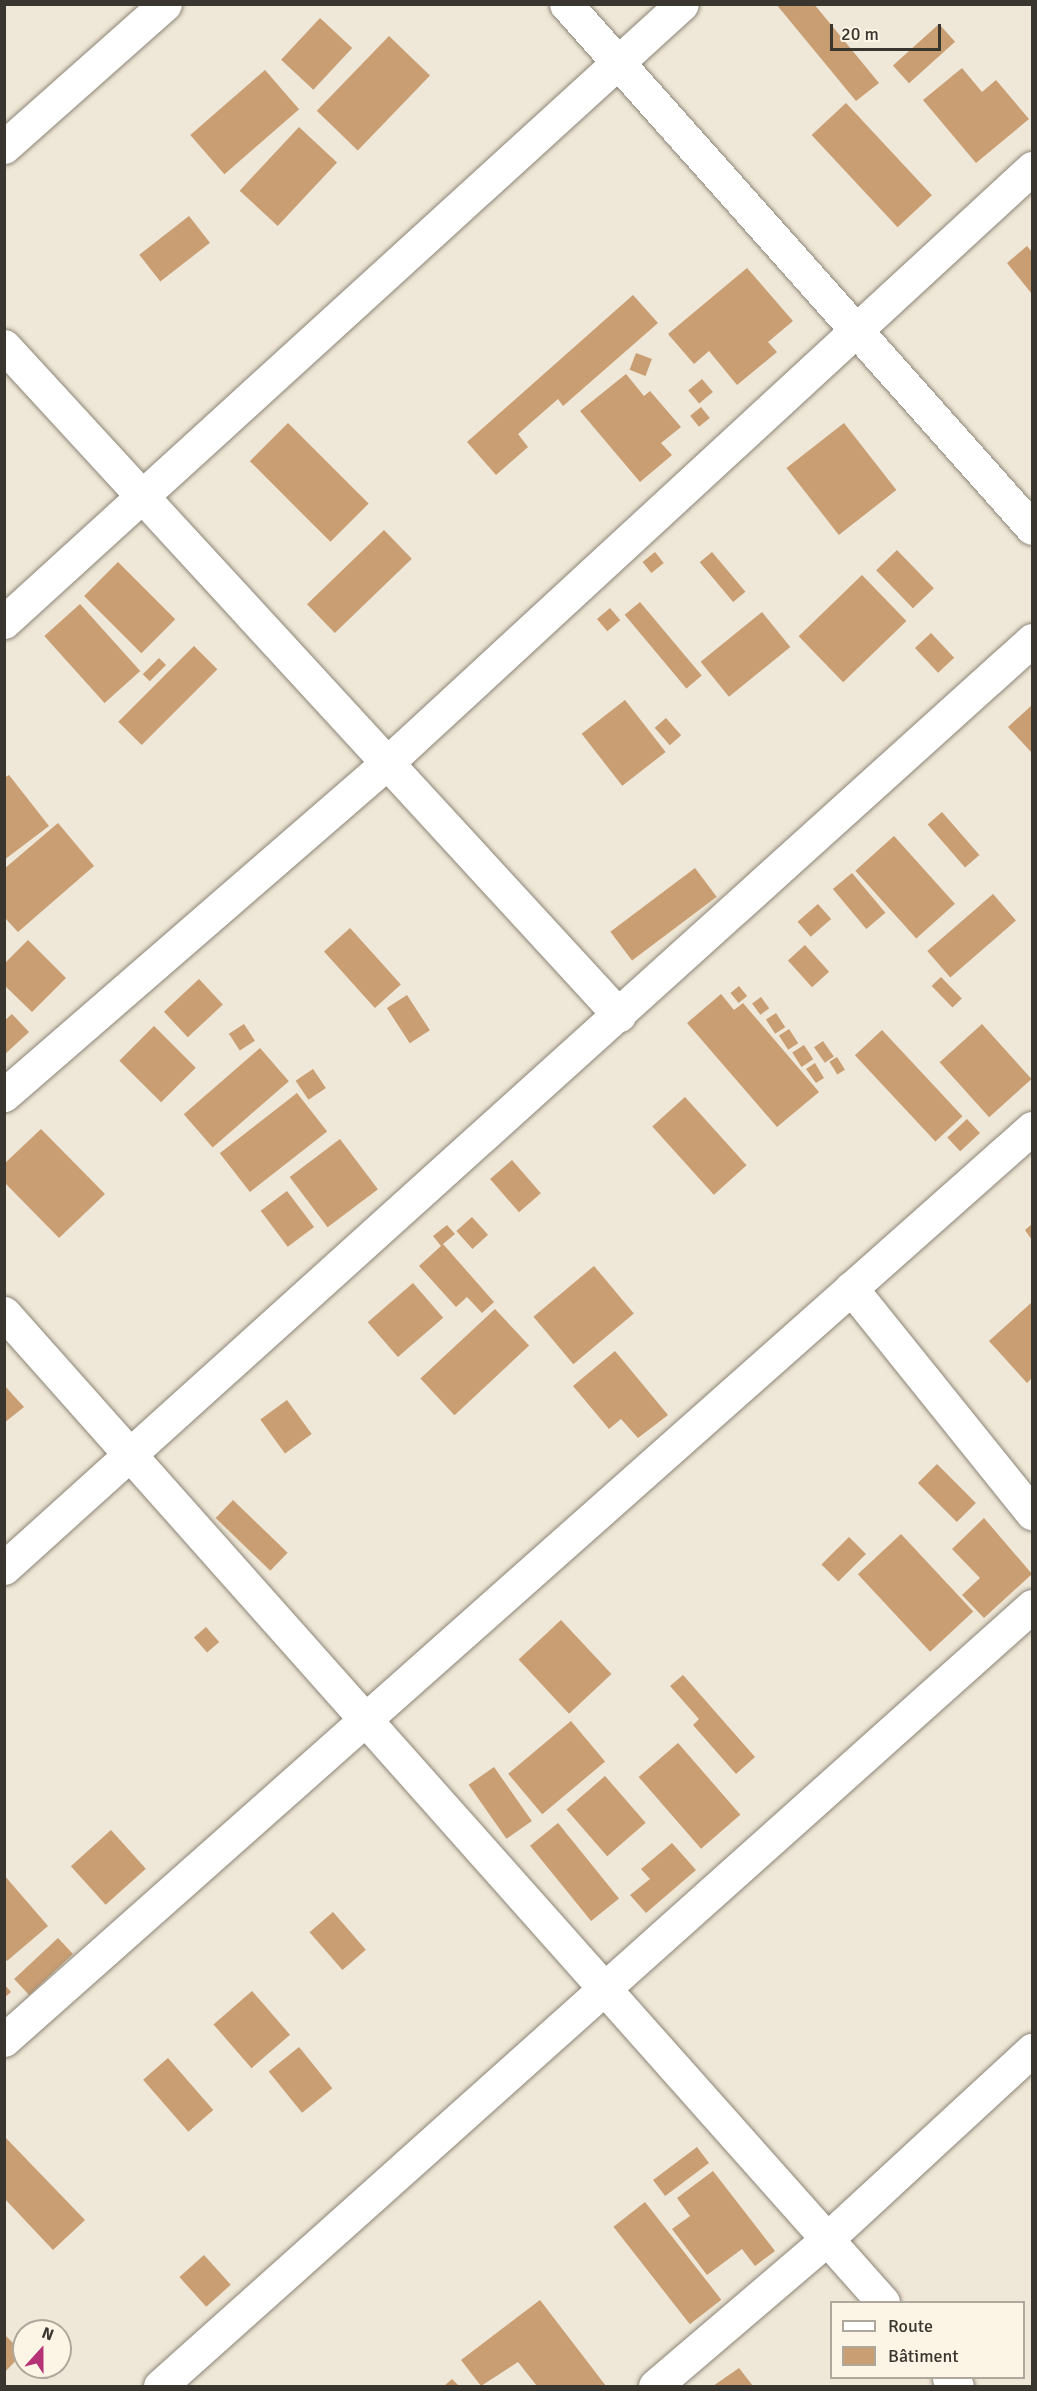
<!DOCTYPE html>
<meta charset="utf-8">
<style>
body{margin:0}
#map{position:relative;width:1037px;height:2391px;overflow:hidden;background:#efe7d7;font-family:Signika,sans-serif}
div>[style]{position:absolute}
.building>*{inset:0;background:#c99e73;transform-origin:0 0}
.roads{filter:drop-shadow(0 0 2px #8c8577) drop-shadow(0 0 2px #8c8577)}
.minor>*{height:33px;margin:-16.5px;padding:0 16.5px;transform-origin:16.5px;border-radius:16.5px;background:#fff}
span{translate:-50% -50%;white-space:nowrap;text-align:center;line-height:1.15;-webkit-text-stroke:5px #fcf4e4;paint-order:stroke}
.frame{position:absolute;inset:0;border:6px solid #39362f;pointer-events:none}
.legend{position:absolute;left:830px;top:2301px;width:195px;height:78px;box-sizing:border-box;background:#fcf4e4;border:2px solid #aea89c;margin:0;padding:8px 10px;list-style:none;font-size:18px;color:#39362f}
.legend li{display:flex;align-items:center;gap:12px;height:30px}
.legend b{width:30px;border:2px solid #aea89c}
.north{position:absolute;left:12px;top:2319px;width:60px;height:60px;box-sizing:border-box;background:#fcf4e4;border:2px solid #aea89c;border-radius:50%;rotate:21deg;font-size:16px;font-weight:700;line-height:24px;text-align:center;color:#39362f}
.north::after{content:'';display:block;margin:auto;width:21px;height:27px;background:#b63277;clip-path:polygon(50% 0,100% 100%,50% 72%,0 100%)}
.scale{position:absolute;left:830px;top:24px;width:111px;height:27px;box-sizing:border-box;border:3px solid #39362f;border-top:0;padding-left:8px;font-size:18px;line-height:21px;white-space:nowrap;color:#39362f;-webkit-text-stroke:4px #fcf4e4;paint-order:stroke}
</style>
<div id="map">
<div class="building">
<div style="clip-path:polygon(776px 4px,814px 4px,879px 83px,856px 101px)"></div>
<div style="left:320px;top:18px;width:44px;height:57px;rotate:43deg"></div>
<div style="left:939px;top:24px;width:24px;height:62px;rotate:48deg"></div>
<div style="left:389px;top:36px;width:57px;height:104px;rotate:44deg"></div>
<div style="clip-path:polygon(962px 68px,982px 92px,996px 80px,1029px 119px,976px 163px,923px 100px)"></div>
<div style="left:265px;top:70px;width:52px;height:99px;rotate:49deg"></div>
<div style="left:846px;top:103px;width:126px;height:47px;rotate:47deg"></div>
<div style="left:299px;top:127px;width:52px;height:87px;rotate:43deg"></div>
<div style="left:189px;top:216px;width:34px;height:63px;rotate:52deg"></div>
<div style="clip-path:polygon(1027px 246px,1032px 252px,1032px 294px,1007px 263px)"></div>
<div style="clip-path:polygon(747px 268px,793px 321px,768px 342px,777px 352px,737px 385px,709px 351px,694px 364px,668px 334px)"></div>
<div style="clip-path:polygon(633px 295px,658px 323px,563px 406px,558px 399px,518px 434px,528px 447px,496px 475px,467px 442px)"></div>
<div style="left:636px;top:353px;width:17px;height:18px;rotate:21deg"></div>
<div style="clip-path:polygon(626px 374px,644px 396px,650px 391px,681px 427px,661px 443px,672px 455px,640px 482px,580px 411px)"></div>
<div style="left:702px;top:379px;width:17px;height:18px;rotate:50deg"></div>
<div style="left:701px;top:407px;width:14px;height:14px;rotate:51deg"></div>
<div style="left:288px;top:423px;width:114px;height:54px;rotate:45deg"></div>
<div style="left:844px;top:423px;width:85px;height:73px;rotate:52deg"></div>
<div style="left:384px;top:530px;width:40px;height:107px;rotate:46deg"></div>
<div style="left:897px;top:550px;width:53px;height:29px;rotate:46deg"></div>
<div style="left:655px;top:552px;width:14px;height:16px;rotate:51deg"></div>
<div style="left:712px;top:552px;width:52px;height:16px;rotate:50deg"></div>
<div style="left:118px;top:562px;width:81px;height:48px;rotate:45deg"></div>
<div style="left:862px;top:575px;width:64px;height:88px;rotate:46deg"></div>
<div style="left:640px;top:602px;width:96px;height:20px;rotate:50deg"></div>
<div style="left:80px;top:604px;width:90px;height:48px;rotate:48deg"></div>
<div style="left:610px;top:608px;width:16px;height:17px;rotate:50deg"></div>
<div style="left:762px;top:612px;width:45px;height:79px;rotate:51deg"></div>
<div style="left:931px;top:633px;width:34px;height:22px;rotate:47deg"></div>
<div style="left:194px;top:646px;width:33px;height:107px;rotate:45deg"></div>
<div style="left:159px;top:658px;width:10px;height:23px;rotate:45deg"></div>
<div style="left:625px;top:700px;width:66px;height:55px;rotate:52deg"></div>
<div style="clip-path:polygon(1032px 705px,1032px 753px,1008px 727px)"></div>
<div style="left:666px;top:718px;width:23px;height:15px;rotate:49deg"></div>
<div style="clip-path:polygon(9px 775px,49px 826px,4px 860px,4px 778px)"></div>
<div style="left:942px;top:812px;width:57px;height:19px;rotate:49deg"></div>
<div style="clip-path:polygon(58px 823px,94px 866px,18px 932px,4px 917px,4px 869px)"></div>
<div style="left:894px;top:836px;width:91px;height:52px;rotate:48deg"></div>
<div style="left:695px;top:868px;width:36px;height:106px;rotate:53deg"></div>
<div style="left:852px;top:873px;width:52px;height:25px;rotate:50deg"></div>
<div style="left:993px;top:894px;width:35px;height:87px;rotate:49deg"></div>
<div style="left:818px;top:904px;width:20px;height:27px;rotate:49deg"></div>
<div style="left:350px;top:928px;width:76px;height:35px;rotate:48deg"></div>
<div style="clip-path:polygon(28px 940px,66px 978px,32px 1012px,4px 985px,4px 964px)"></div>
<div style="left:805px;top:945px;width:36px;height:23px;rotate:48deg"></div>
<div style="left:941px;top:977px;width:30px;height:13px;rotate:46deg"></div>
<div style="left:199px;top:979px;width:35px;height:48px;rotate:47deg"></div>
<div style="left:739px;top:986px;width:13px;height:11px;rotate:51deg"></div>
<div style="clip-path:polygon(721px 994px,734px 1010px,743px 1003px,819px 1092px,777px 1127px,687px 1023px)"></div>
<div style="left:407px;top:995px;width:42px;height:24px;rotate:57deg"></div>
<div style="left:761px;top:997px;width:14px;height:11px;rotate:54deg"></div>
<div style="left:776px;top:1013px;width:17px;height:12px;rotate:57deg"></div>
<div style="clip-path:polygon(12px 1014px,29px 1032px,4px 1055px,4px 1021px)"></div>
<div style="left:244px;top:1024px;width:20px;height:18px;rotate:57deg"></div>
<div style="left:982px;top:1024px;width:74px;height:57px;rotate:48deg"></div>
<div style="left:154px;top:1026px;width:59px;height:49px;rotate:45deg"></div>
<div style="left:789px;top:1029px;width:17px;height:12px;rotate:57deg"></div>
<div style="left:882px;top:1030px;width:118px;height:37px;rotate:47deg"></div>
<div style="left:823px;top:1041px;width:19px;height:11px;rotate:55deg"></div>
<div style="left:804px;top:1045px;width:17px;height:14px;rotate:57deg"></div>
<div style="left:260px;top:1048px;width:44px;height:101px;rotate:49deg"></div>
<div style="left:837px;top:1057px;width:15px;height:9px;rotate:58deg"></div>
<div style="clip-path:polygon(815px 1063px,824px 1078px,816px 1083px,806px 1069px)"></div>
<div style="left:313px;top:1069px;width:23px;height:21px;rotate:56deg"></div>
<div style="left:297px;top:1093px;width:49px;height:98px;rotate:52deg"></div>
<div style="left:685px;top:1097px;width:92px;height:44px;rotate:48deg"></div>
<div style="left:967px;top:1119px;width:19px;height:27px;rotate:47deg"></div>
<div style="clip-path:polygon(41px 1129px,105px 1194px,59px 1238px,4px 1182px,4px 1164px)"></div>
<div style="left:340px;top:1139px;width:63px;height:63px;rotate:53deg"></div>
<div style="left:512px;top:1160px;width:44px;height:29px;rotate:49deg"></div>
<div style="left:287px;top:1191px;width:45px;height:33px;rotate:53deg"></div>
<div style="left:472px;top:1217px;width:24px;height:21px;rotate:48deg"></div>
<div style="clip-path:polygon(1032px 1224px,1032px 1240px,1025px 1230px)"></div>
<div style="clip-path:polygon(447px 1225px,455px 1234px,443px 1244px,494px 1302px,482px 1313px,467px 1297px,456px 1307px,419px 1266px,441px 1246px,433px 1236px)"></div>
<div style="left:594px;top:1266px;width:62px;height:79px;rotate:50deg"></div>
<div style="left:413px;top:1283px;width:46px;height:60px;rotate:49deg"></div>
<div style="clip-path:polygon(1031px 1303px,1032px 1378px,1027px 1383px,989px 1341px)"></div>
<div style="left:495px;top:1309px;width:50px;height:102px;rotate:47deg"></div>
<div style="clip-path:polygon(615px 1351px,668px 1415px,638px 1438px,621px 1419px,609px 1429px,573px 1386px)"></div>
<div style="clip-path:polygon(4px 1385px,24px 1407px,4px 1423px)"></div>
<div style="left:287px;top:1400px;width:42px;height:33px;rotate:54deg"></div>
<div style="left:937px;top:1464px;width:55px;height:27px;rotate:45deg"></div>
<div style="left:233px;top:1500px;width:76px;height:25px;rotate:44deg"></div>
<div style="clip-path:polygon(984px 1518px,1032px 1574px,984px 1618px,962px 1595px,980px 1578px,952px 1549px)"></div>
<div style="left:901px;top:1534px;width:106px;height:59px;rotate:47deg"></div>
<div style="left:849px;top:1537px;width:24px;height:39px;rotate:45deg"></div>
<div style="left:561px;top:1620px;width:74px;height:58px;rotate:47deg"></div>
<div style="left:206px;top:1627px;width:20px;height:16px;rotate:49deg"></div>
<div style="clip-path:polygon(683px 1675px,755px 1757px,736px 1774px,693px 1725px,699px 1719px,670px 1686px)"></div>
<div style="left:571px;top:1721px;width:53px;height:82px;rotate:50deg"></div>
<div style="left:678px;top:1743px;width:95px;height:52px;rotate:49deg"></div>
<div style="left:494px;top:1767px;width:66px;height:31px;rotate:55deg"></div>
<div style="left:605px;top:1776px;width:62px;height:51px;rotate:49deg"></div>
<div style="left:558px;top:1823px;width:97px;height:36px;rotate:51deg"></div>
<div style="left:111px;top:1830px;width:52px;height:54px;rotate:48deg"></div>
<div style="clip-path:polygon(672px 1843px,696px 1870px,646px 1913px,630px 1895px,650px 1879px,641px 1869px)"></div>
<div style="clip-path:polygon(4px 1875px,48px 1926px,7px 1961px,4px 1957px)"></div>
<div style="left:333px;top:1912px;width:50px;height:31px;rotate:49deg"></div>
<div style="left:58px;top:1938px;width:22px;height:60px;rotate:47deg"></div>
<div style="clip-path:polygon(4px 1984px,11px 1992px,4px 1998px)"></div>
<div style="left:252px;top:1991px;width:58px;height:51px;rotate:49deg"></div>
<div style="left:299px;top:2047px;width:53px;height:39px;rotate:51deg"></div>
<div style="left:168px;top:2058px;width:69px;height:33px;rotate:49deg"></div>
<div style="clip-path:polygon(4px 2136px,85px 2220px,53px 2250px,4px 2198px)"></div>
<div style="left:697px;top:2147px;width:20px;height:55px;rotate:53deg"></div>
<div style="clip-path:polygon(713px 2171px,775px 2251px,755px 2266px,742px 2249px,707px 2275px,672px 2229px,690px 2216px,677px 2198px)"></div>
<div style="left:645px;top:2202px;width:124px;height:40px;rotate:52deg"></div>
<div style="left:204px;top:2255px;width:40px;height:33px;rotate:48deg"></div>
<div style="clip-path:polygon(540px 2300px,606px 2386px,537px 2386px,518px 2362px,481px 2386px,461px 2360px)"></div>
<div style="clip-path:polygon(4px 2334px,23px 2353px,4px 2373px)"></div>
<div style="clip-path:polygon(739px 2368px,753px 2386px,713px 2386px)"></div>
<div style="clip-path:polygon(452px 2379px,459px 2386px,444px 2386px)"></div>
</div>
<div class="roads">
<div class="minor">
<div style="left:566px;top:4px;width:701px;rotate:48.35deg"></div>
<div style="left:4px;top:147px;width:215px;rotate:-41.6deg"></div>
<div style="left:4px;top:346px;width:909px;rotate:47.41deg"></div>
<div style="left:4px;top:622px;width:917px;rotate:-42.35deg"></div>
<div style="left:4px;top:1095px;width:508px;rotate:-40.93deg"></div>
<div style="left:388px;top:762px;width:876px;rotate:-42.69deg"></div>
<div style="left:851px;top:1288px;width:289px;rotate:51.2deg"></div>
<div style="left:4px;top:1313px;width:1323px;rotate:48.37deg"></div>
<div style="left:4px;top:1568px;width:1385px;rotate:-42.07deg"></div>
<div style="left:4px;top:2040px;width:1374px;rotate:-41.58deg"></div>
<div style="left:949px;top:2378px;width:11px;rotate:45deg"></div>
<div style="left:160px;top:2386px;width:1170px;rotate:-41.81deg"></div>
<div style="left:655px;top:2386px;width:226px;rotate:-40.5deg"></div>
<div style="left:827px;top:2239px;width:279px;rotate:-42.7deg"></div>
</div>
</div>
<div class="frame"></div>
<ul class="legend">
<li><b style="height:8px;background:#fff"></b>Route</li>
<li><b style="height:16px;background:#c99e73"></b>Bâtiment</li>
</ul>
<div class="north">N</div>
<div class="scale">20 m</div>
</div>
